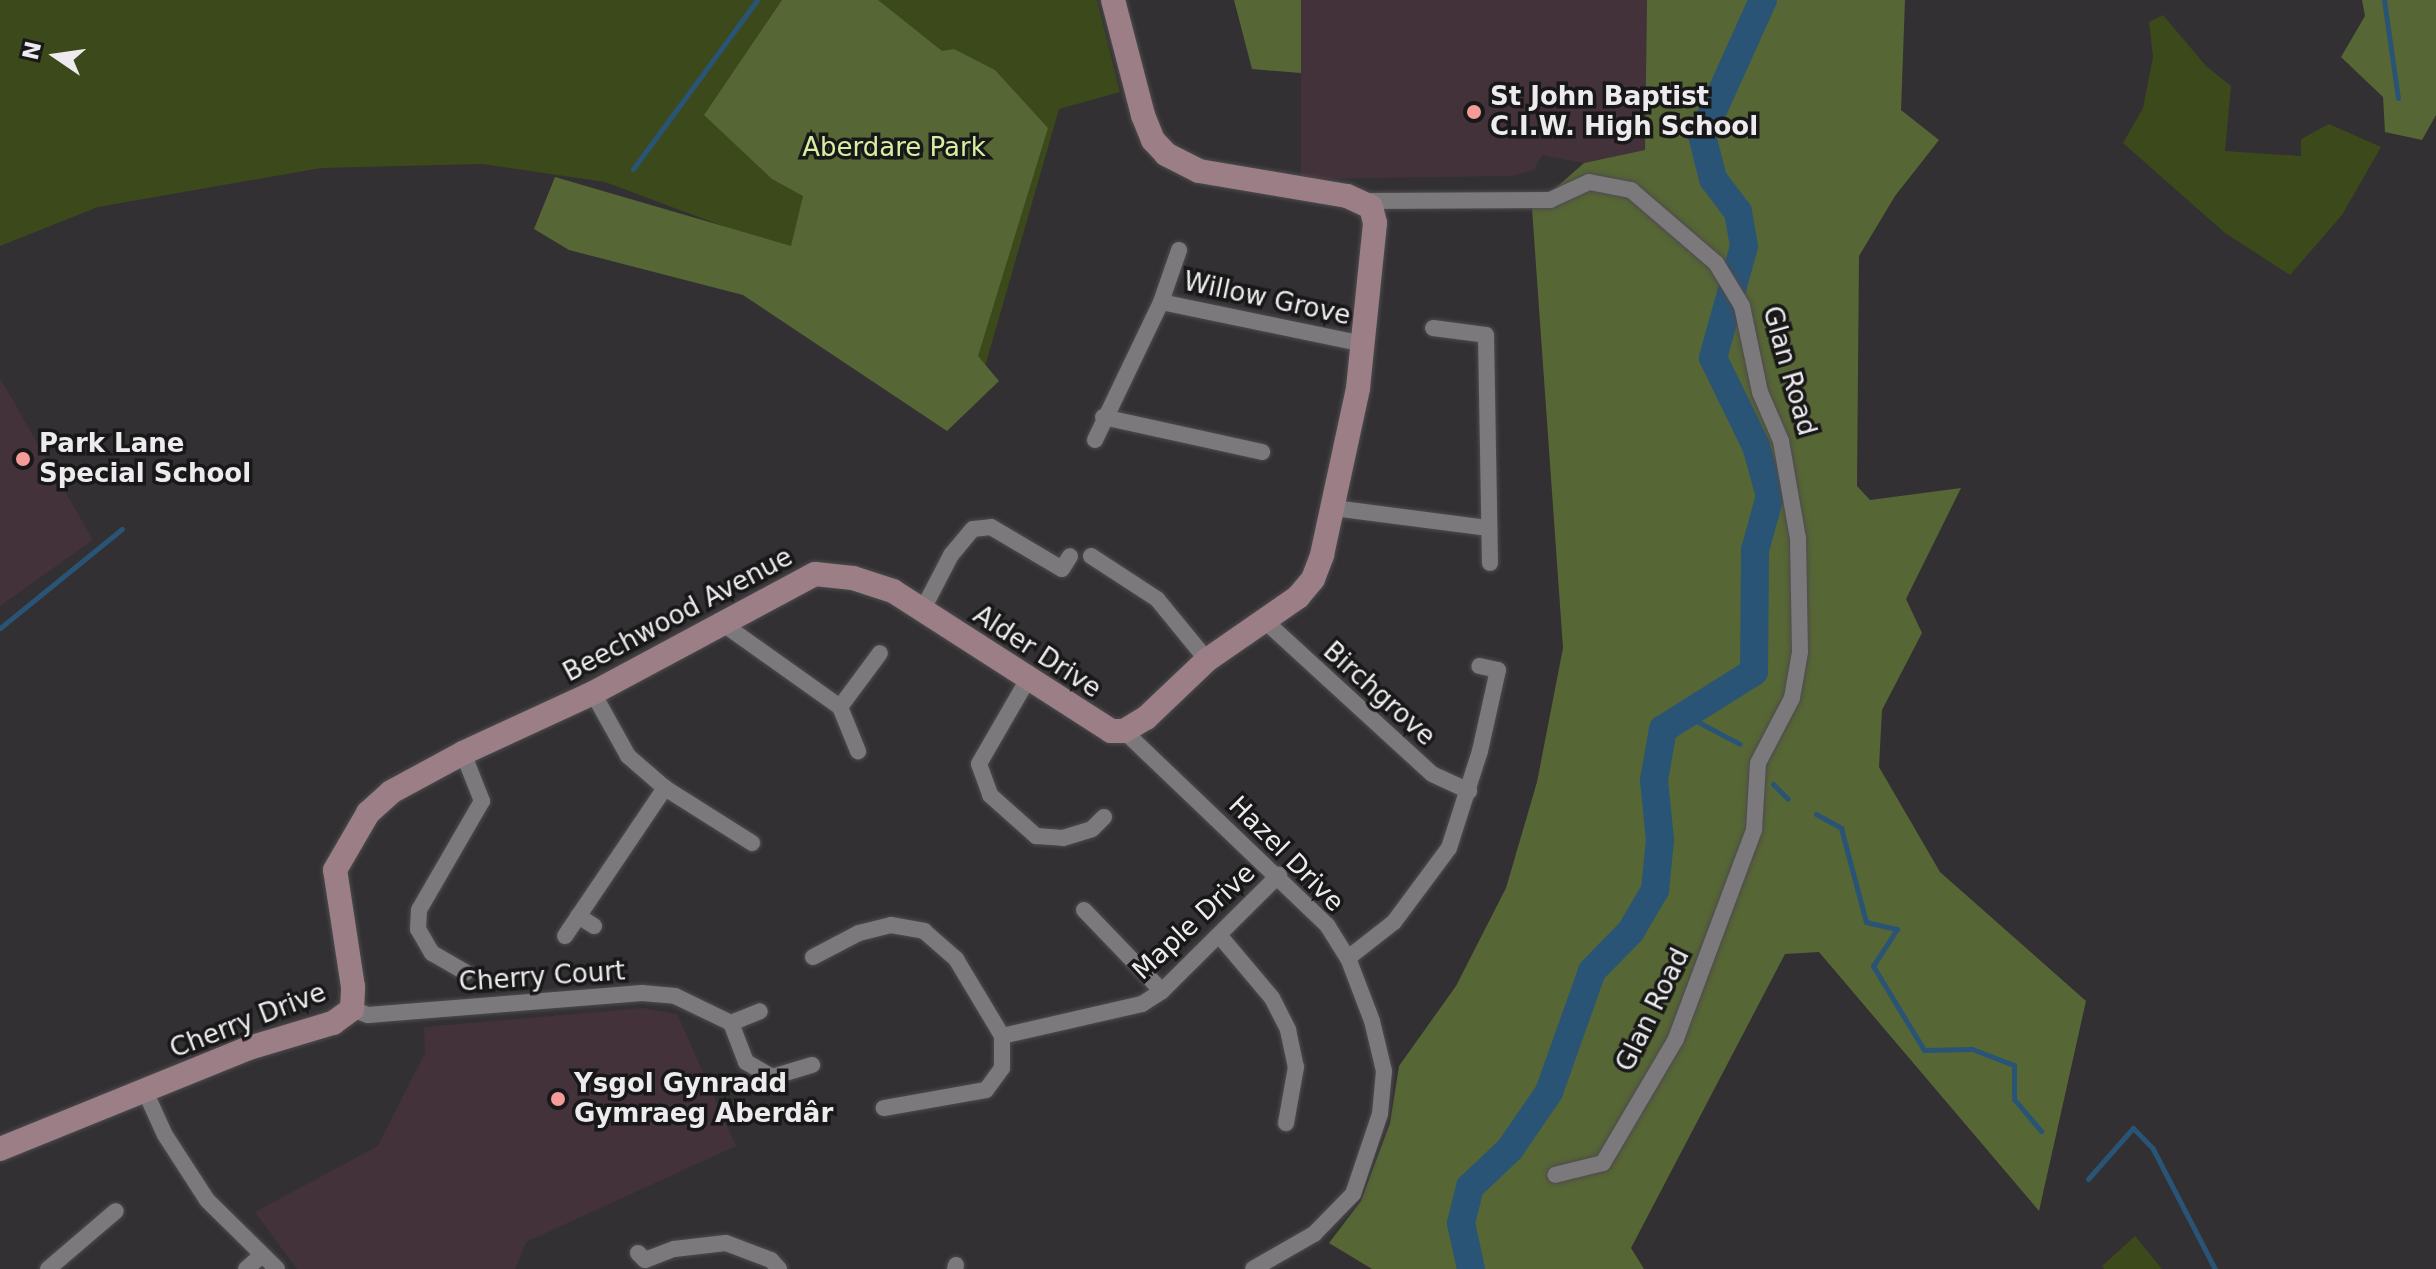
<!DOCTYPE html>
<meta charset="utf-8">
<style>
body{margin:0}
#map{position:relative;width:2436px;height:1269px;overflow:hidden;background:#323032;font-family:"DejaVu Sans",sans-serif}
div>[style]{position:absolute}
.education>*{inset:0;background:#44323b}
.green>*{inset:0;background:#3c491b}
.forest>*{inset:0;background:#576635}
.stream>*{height:5px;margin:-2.5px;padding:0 2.5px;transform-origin:2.5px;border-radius:2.5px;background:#2a5475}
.river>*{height:28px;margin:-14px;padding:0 14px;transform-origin:14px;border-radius:14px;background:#2a5475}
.roads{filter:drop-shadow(0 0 2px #4d4b4d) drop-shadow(0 0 2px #4d4b4d)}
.street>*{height:16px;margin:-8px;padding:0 8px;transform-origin:8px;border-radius:8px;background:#7c797c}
.secondary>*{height:24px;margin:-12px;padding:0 12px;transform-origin:12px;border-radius:12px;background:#9b7e86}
.dots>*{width:22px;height:22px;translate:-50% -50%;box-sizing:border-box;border:4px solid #191819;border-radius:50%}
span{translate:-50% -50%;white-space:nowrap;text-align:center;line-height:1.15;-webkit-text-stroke:7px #191819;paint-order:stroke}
.poi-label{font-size:26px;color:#edebed;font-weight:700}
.left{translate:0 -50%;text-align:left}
.park-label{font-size:26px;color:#d7efa2}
.street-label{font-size:26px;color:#edebed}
.north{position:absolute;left:16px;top:16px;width:80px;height:80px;-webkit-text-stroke:6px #191819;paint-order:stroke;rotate:283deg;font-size:22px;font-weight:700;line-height:32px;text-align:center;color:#edebed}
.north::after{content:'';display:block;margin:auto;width:28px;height:36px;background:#edebed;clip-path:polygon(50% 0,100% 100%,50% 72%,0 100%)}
</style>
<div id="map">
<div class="education">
<div style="clip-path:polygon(1301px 0,1647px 0,1645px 150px,1584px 163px,1542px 155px,1534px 170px,1511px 176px,1301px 179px)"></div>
<div style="clip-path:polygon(0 378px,93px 540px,0 606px)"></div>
<div style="clip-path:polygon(643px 1008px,677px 1014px,736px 1146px,526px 1242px,515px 1269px,297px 1269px,255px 1212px,378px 1146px,425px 1053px,424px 1027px)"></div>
</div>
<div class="green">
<div style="clip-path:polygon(0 0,1097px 0,1120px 92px,1059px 109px,984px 370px,752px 237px,605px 182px,482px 164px,321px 168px,98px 207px,0 246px)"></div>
<div style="clip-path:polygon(2163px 15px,2206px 66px,2231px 86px,2225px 151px,2301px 156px,2301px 139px,2329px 124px,2381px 147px,2342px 215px,2290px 275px,2225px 233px,2123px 143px,2143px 108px,2153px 57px,2149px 22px)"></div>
<div style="clip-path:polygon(2135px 1236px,2162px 1269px,2104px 1269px,2102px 1266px)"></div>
</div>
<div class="forest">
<div style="clip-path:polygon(782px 0,878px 0,942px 51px,954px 49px,995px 70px,1048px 128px,978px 356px,999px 381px,947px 431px,743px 295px,569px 250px,534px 229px,555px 177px,791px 246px,803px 196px,772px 179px,704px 115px)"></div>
<div style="clip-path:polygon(1234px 0,1301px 0,1301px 73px,1252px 69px)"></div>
<div style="clip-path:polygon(1647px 0,1905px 0,1901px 110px,1939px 140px,1895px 196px,1859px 256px,1857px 486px,1870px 500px,1961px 488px,1906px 599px,1922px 633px,1882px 710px,1879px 767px,1940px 872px,2086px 1001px,2039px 1211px,1819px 952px,1785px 954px,1631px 1248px,1644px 1269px,1372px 1269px,1329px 1243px,1361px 1201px,1390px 1123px,1399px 1066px,1456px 986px,1506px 888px,1537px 782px,1563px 648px,1532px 209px,1584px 163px,1645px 150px)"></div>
<div style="clip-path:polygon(2362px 0,2436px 0,2436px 115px,2422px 140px,2385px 132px,2383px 97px,2341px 57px,2365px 16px)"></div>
</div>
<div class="stream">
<div style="left:2384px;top:0;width:99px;rotate:81.9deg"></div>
<div style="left:633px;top:169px;width:210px;rotate:-53.7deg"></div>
<div style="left:0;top:628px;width:157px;rotate:-39.1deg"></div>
<div style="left:1683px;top:714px;width:64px;rotate:27.8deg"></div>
<div style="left:1773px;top:784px;width:21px;rotate:45deg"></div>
<div style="left:1816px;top:814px;width:29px;rotate:29deg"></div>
<div style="left:1841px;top:828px;width:97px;rotate:75.1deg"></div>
<div style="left:1866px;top:922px;width:32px;rotate:13deg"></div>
<div style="left:1897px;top:929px;width:44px;rotate:123deg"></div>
<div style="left:1873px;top:966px;width:98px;rotate:58.7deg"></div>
<div style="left:1924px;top:1050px;width:48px;rotate:-1.2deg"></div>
<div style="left:1972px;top:1049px;width:45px;rotate:20.9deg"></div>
<div style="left:2014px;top:1065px;width:34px;rotate:90deg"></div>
<div style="left:2014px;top:1099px;width:42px;rotate:49.8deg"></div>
<div style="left:2088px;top:1179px;width:68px;rotate:-48.6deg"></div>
<div style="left:2133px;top:1128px;width:29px;rotate:46deg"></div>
<div style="left:2153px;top:1149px;width:135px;rotate:62.7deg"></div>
</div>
<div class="river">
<div style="left:1471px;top:1269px;width:47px;rotate:-102.3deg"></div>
<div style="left:1461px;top:1223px;width:37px;rotate:-76deg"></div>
<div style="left:1470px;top:1187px;width:55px;rotate:-43.5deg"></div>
<div style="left:1510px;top:1149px;width:69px;rotate:-55.6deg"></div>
<div style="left:1549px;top:1092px;width:128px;rotate:-70.4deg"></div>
<div style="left:1592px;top:971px;width:56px;rotate:-45.7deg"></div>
<div style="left:1631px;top:931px;width:48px;rotate:-59.7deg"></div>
<div style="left:1655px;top:890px;width:50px;rotate:-84.3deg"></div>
<div style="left:1660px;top:840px;width:60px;rotate:-95.7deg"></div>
<div style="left:1654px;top:780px;width:52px;rotate:-80deg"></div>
<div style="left:1663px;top:729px;width:107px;rotate:-32.1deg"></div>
<div style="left:1754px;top:672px;width:122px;rotate:-89.5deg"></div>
<div style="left:1755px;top:550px;width:56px;rotate:-74.5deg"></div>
<div style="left:1770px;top:496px;width:52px;rotate:-105.6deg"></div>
<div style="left:1756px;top:446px;width:98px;rotate:-116deg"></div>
<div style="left:1713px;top:358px;width:116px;rotate:-74.5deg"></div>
<div style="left:1744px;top:246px;width:35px;rotate:-100deg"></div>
<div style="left:1738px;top:212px;width:41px;rotate:-127.1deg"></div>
<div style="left:1713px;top:179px;width:45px;rotate:-104deg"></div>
<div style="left:1702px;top:135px;width:148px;rotate:-65.7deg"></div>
</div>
<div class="roads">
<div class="street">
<div style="left:1367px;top:201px;width:183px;rotate:-0.3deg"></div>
<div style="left:1550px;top:200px;width:43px;rotate:-24.8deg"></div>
<div style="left:1589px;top:182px;width:43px;rotate:10.8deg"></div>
<div style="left:1631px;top:190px;width:112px;rotate:40.7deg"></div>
<div style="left:1716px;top:263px;width:50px;rotate:58.8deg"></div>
<div style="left:1742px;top:306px;width:88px;rotate:78.2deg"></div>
<div style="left:1760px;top:392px;width:53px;rotate:66.8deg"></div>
<div style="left:1781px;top:441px;width:98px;rotate:80.1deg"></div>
<div style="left:1798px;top:538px;width:114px;rotate:89deg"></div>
<div style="left:1800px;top:652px;width:47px;rotate:99.9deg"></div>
<div style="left:1792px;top:698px;width:73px;rotate:117.6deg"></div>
<div style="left:1758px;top:763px;width:67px;rotate:93.4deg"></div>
<div style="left:1754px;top:830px;width:223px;rotate:110.5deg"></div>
<div style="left:1676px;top:1039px;width:144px;rotate:120.5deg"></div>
<div style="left:1603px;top:1163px;width:49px;rotate:166deg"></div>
<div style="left:1161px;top:302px;width:207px;rotate:11.7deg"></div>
<div style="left:1433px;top:328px;width:53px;rotate:7.5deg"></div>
<div style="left:1486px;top:335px;width:228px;rotate:89deg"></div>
<div style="left:1103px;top:417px;width:163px;rotate:12.4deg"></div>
<div style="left:1095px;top:440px;width:153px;rotate:-64.4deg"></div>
<div style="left:1161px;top:302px;width:55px;rotate:-70.9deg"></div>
<div style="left:1334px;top:508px;width:156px;rotate:7.4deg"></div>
<div style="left:1091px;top:556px;width:79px;rotate:33.1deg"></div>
<div style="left:1157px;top:599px;width:79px;rotate:50.7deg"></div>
<div style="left:922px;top:611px;width:63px;rotate:-62.6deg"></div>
<div style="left:951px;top:555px;width:34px;rotate:-50deg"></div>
<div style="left:973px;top:529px;width:18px;rotate:-6deg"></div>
<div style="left:991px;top:527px;width:82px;rotate:30.6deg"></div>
<div style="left:1062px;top:569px;width:15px;rotate:-58deg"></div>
<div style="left:719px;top:621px;width:148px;rotate:35.4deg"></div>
<div style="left:840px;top:707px;width:48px;rotate:67.8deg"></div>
<div style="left:1265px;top:621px;width:226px;rotate:42.5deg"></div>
<div style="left:1432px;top:774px;width:41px;rotate:24.7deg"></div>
<div style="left:1028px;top:679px;width:98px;rotate:120deg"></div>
<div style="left:979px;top:764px;width:33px;rotate:70deg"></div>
<div style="left:990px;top:795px;width:62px;rotate:41.7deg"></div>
<div style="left:1036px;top:836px;width:27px;rotate:4deg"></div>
<div style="left:1063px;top:838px;width:30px;rotate:-17deg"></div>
<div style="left:1092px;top:829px;width:17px;rotate:-45deg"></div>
<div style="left:593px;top:693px;width:72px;rotate:60.9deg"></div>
<div style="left:628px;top:756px;width:49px;rotate:40.9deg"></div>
<div style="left:665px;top:788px;width:103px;rotate:32.3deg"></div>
<div style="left:840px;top:707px;width:67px;rotate:-53.5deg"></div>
<div style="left:1124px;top:731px;width:281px;rotate:43.7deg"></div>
<div style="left:1327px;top:925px;width:39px;rotate:58deg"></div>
<div style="left:1348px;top:958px;width:67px;rotate:69.1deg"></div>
<div style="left:1372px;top:1021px;width:51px;rotate:76.5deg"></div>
<div style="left:1384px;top:1071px;width:43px;rotate:95.3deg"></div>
<div style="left:1380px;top:1114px;width:84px;rotate:108.6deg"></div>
<div style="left:1353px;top:1194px;width:56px;rotate:134.3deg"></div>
<div style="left:1314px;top:1234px;width:70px;rotate:150.2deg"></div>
<div style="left:463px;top:753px;width:52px;rotate:68.4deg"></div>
<div style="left:482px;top:801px;width:126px;rotate:120deg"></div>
<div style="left:419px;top:910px;width:19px;rotate:93deg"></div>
<div style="left:418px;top:929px;width:28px;rotate:60deg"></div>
<div style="left:432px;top:953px;width:39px;rotate:30deg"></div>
<div style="left:1084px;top:910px;width:112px;rotate:46.1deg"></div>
<div style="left:578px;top:916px;width:19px;rotate:32deg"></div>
<div style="left:1219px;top:935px;width:82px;rotate:49.9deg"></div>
<div style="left:1272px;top:998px;width:36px;rotate:63deg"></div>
<div style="left:1288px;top:1030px;width:38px;rotate:78deg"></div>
<div style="left:1296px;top:1067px;width:57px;rotate:100.1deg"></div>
<div style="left:565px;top:936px;width:179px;rotate:-56deg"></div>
<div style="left:813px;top:957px;width:52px;rotate:-27.6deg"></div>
<div style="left:859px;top:933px;width:33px;rotate:-14deg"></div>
<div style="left:891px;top:925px;width:34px;rotate:10deg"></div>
<div style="left:924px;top:931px;width:43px;rotate:41.2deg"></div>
<div style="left:956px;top:959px;width:90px;rotate:59.1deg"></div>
<div style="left:1002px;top:1036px;width:32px;rotate:90deg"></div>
<div style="left:1002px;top:1068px;width:27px;rotate:126deg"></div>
<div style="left:986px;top:1090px;width:104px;rotate:170deg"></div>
<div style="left:1348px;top:958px;width:58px;rotate:-38deg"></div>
<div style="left:1394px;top:922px;width:92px;rotate:-53.4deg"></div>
<div style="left:1449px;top:848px;width:102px;rotate:-72.3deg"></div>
<div style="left:1480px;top:751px;width:83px;rotate:-77.5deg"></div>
<div style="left:1498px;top:670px;width:19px;rotate:-168deg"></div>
<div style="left:352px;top:1009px;width:17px;rotate:21deg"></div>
<div style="left:368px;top:1015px;width:275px;rotate:-4.6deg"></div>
<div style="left:642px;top:993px;width:33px;rotate:5deg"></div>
<div style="left:675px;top:996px;width:62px;rotate:25.7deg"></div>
<div style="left:731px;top:1023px;width:42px;rotate:69deg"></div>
<div style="left:746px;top:1062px;width:30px;rotate:30deg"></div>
<div style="left:772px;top:1077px;width:42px;rotate:-16.7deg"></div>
<div style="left:731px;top:1023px;width:31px;rotate:-22deg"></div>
<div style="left:1002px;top:1036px;width:144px;rotate:-12.9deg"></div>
<div style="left:1142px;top:1004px;width:24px;rotate:-33deg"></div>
<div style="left:1162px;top:991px;width:165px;rotate:-44.8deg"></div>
<div style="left:145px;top:1091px;width:48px;rotate:65.6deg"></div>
<div style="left:165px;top:1135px;width:77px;rotate:57.1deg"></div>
<div style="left:207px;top:1200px;width:98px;rotate:44.6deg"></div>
<div style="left:638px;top:1253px;width:10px;rotate:45deg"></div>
<div style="left:645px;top:1260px;width:31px;rotate:-21deg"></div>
<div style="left:674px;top:1249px;width:52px;rotate:-6.6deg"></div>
<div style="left:726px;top:1243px;width:48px;rotate:20.7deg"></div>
<div style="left:771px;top:1260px;width:12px;rotate:48deg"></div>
<div style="left:48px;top:1269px;width:89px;rotate:-40.5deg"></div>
<div style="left:246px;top:1269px;width:20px;rotate:-41deg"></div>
<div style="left:955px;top:1269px;width:4px;rotate:-76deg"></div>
</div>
<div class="secondary">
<div style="left:0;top:1149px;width:269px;rotate:-22.1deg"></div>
<div style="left:249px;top:1048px;width:88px;rotate:-16.6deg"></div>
<div style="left:333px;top:1023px;width:24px;rotate:-36deg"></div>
<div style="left:352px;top:1009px;width:22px;rotate:-87deg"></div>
<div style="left:353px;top:987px;width:118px;rotate:-98.7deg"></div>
<div style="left:335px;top:870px;width:66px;rotate:-59.9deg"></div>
<div style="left:368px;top:813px;width:31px;rotate:-42deg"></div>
<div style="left:391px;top:792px;width:82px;rotate:-28.4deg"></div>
<div style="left:463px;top:753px;width:143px;rotate:-24.8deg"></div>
<div style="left:593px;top:693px;width:252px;rotate:-28.2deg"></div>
<div style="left:815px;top:574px;width:38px;rotate:6deg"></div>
<div style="left:853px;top:578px;width:42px;rotate:18deg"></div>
<div style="left:893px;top:591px;width:259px;rotate:32.7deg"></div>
<div style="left:1111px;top:731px;width:13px"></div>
<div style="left:1124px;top:731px;width:26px;rotate:-31deg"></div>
<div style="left:1146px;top:718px;width:84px;rotate:-43.6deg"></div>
<div style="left:1207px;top:660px;width:111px;rotate:-34.7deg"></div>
<div style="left:1298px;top:597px;width:23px;rotate:-50deg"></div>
<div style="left:1313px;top:579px;width:26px;rotate:-69deg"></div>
<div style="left:1322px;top:555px;width:171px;rotate:-77.8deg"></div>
<div style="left:1358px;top:388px;width:166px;rotate:-84.1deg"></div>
<div style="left:1375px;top:223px;width:16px;rotate:-104deg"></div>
<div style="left:1371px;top:207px;width:26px;rotate:-155deg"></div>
<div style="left:1347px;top:196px;width:150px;rotate:-170.4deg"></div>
<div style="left:1199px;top:171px;width:37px;rotate:-153deg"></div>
<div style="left:1166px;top:154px;width:19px;rotate:-133deg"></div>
<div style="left:1153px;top:140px;width:27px;rotate:-112deg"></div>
<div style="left:1143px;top:115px;width:119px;rotate:-104.6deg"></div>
</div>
</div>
<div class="dots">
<div style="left:1474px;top:112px;background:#f59b99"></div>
<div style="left:23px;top:459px;background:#f59b99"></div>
<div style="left:558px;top:1099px;background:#f59b99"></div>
</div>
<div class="poi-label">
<span class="left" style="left:1490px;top:112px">St John Baptist<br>C.I.W. High School</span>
<span class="left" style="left:39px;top:459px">Park Lane<br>Special School</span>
<span class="left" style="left:574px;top:1099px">Ysgol Gynradd<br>Gymraeg Aberdâr</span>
</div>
<div class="park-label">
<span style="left:894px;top:148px">Aberdare Park</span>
</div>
<div class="street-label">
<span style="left:1267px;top:299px;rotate:12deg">Willow Grove</span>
<span style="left:1789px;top:371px;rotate:74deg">Glan Road</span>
<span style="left:678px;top:615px;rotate:-28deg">Beechwood Avenue</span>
<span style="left:1037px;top:652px;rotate:33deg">Alder Drive</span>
<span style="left:1379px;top:694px;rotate:42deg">Birchgrove</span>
<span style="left:1286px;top:854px;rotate:45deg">Hazel Drive</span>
<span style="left:1194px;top:922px;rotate:-43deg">Maple Drive</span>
<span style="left:542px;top:977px;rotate:-4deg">Cherry Court</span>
<span style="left:1653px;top:1010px;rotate:-64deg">Glan Road</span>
<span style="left:248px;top:1021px;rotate:-21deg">Cherry Drive</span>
</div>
<div class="north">N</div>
</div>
